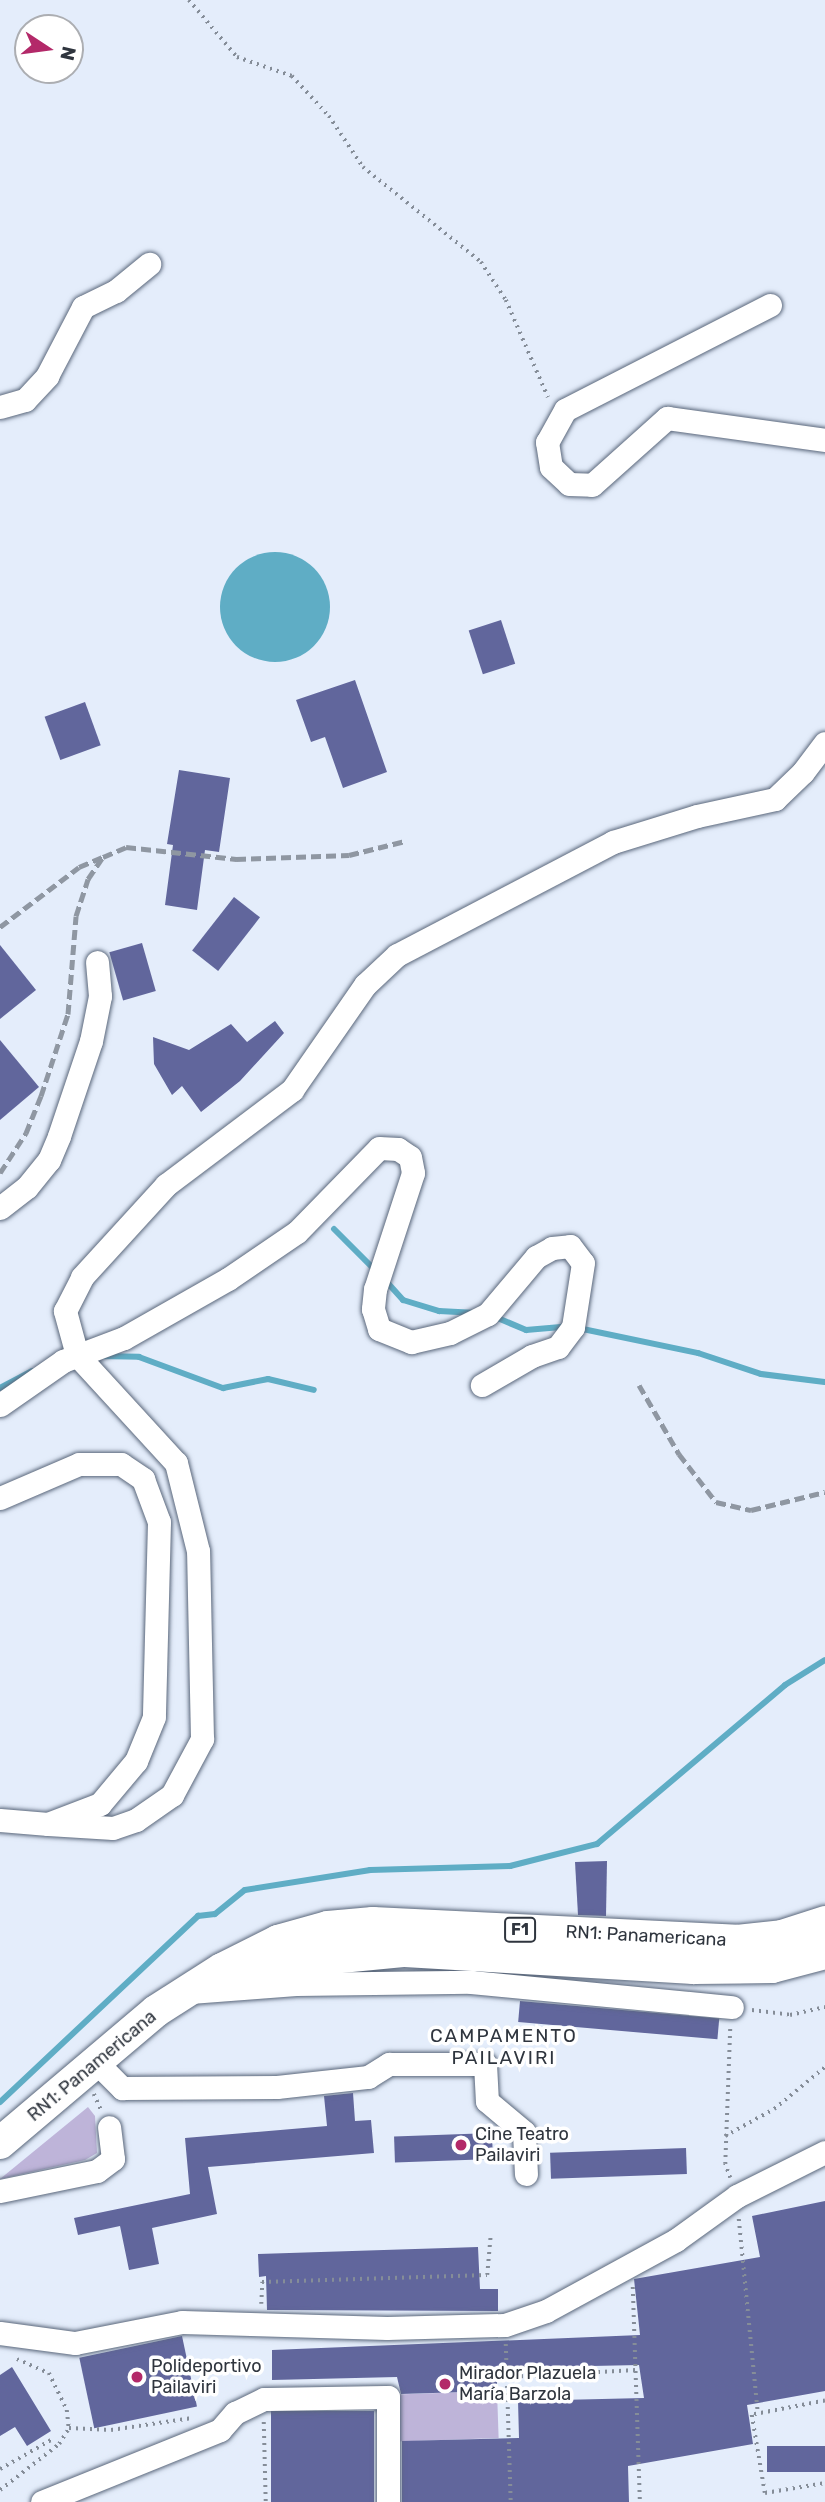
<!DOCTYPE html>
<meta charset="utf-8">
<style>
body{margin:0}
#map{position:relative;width:825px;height:2502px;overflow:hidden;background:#e4edfb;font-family:Rubik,sans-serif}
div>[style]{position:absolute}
.green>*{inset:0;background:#beb4d9;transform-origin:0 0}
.water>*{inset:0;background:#5fadc5}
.round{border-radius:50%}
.stream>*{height:6px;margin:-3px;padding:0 3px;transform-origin:3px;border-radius:3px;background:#5fadc5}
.building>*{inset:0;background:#61669c;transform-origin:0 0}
.path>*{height:3.5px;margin-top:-1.75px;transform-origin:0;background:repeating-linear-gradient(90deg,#858d98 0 2px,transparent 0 7px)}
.roads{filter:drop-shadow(0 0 2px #5a677b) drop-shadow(0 0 2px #5a677b)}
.minor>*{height:23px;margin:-11.5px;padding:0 11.5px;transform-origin:11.5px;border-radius:11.5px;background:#fff}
.highway>*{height:32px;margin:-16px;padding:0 16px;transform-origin:16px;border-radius:16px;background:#fff}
.rail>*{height:5px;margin-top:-2.5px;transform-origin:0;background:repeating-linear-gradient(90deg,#8f97a2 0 10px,transparent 0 15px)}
.dots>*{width:19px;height:19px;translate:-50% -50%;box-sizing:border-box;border:4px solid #fff;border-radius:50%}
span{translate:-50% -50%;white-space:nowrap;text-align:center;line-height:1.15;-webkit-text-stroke:7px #fff;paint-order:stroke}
.shield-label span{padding:2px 5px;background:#fff;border:2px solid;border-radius:5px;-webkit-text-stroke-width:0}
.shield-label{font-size:16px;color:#2f353e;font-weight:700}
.street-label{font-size:18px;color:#2f353e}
.poi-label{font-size:18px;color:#2f353e}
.left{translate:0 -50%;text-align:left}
.neighbourhood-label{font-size:19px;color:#2f353e;letter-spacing:2px}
.north{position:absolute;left:14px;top:14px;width:70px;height:70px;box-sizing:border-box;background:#fff;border:2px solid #acaeb2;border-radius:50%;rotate:103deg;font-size:19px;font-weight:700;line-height:28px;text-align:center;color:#2f353e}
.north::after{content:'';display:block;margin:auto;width:24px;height:32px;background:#b32969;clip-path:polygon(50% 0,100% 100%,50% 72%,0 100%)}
</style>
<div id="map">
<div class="green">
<div style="clip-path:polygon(88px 2107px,95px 2116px,97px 2153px,85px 2160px,0 2179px)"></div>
<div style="left:497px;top:2391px;width:47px;height:100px;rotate:88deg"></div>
</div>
<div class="water">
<div class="round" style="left:220px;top:552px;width:110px;height:110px"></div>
</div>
<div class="stream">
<div style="left:334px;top:1229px;width:58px;rotate:45deg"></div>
<div style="left:385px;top:1280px;width:27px;rotate:48deg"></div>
<div style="left:403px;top:1300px;width:38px;rotate:17deg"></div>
<div style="left:439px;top:1311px;width:33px;rotate:3deg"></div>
<div style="left:493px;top:1316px;width:36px;rotate:23deg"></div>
<div style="left:526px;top:1330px;width:38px;rotate:-5deg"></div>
<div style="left:578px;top:1328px;width:123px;rotate:11.8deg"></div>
<div style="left:698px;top:1353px;width:66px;rotate:18.4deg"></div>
<div style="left:761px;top:1374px;width:64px;rotate:7.1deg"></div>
<div style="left:100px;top:1356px;width:39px;rotate:1deg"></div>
<div style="left:139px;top:1357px;width:90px;rotate:20.3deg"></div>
<div style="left:223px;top:1388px;width:46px;rotate:-11.3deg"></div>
<div style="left:268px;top:1379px;width:47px;rotate:13.4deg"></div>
<div style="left:0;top:1388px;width:36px;rotate:-28deg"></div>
<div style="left:0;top:2102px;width:272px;rotate:-43.2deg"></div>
<div style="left:198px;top:1916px;width:17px;rotate:-7deg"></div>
<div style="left:215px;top:1914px;width:38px;rotate:-39deg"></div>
<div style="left:245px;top:1890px;width:127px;rotate:-9.1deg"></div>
<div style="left:370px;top:1870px;width:140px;rotate:-1.6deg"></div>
<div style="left:510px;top:1866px;width:90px;rotate:-14.2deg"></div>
<div style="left:597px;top:1844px;width:246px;rotate:-40.2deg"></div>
<div style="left:785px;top:1685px;width:47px;rotate:-32deg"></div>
</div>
<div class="building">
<div style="left:501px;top:620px;width:46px;height:34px;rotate:72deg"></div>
<div style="clip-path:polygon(355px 680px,387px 772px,343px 788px,325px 737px,311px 742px,296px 700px)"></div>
<div style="left:85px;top:702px;width:46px;height:43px;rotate:70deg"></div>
<div style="clip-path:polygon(179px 770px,230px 778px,219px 852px,205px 850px,197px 910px,165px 905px,173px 845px,167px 844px)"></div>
<div style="left:234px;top:897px;width:33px;height:68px;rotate:38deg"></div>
<div style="left:142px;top:943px;width:50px;height:34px;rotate:74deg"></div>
<div style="clip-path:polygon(0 945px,36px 990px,0 1019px)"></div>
<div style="clip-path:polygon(275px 1021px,284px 1033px,240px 1081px,201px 1112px,182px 1086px,172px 1095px,154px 1064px,153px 1037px,189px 1050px,231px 1024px,247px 1042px)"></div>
<div style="clip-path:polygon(0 1040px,39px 1087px,0 1120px)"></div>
<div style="clip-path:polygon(607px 1861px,606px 1916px,578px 1915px,575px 1862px)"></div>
<div style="left:520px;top:2001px;width:200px;height:21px;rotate:5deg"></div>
<div style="clip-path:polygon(353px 2093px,355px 2121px,371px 2120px,374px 2153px,208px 2167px,217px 2214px,152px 2228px,159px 2264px,129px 2270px,120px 2226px,78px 2235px,74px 2218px,190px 2194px,185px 2138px,327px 2126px,324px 2096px)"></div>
<div style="left:492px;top:2133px;width:26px;height:98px;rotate:88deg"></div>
<div style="left:686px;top:2148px;width:26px;height:136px;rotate:88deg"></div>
<div style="clip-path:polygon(825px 2201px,825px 2391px,747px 2405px,753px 2444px,628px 2466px,629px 2502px,402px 2502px,402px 2441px,519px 2438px,518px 2401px,644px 2398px,639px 2365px,497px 2368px,497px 2391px,401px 2394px,397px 2377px,272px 2380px,272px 2350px,640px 2335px,634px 2279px,760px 2257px,752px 2216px)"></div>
<div style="clip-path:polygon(478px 2247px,480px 2289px,498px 2289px,498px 2311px,267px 2310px,266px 2276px,259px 2277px,258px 2254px)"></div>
<div style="left:182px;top:2336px;width:72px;height:105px;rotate:78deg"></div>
<div style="clip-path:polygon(12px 2367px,51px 2431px,27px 2446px,15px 2427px,0 2436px,0 2375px)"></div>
<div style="left:374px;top:2411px;width:91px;height:103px;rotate:90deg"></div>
<div style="left:825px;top:2446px;width:26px;height:58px;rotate:90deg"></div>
</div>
<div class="path">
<div style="left:189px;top:0;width:75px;rotate:49.9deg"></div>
<div style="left:237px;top:57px;width:58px;rotate:19.1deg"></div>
<div style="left:292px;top:76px;width:54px;rotate:47.2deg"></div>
<div style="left:329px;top:116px;width:61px;rotate:56.3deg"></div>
<div style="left:363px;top:167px;width:151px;rotate:38.8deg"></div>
<div style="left:481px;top:262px;width:45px;rotate:56.7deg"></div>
<div style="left:506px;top:300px;width:106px;rotate:66.6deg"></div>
<div style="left:752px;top:2010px;width:38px;rotate:7deg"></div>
<div style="left:790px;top:2015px;width:36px;rotate:-13deg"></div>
<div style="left:94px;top:2094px;width:17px;rotate:66deg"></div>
<div style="left:725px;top:2136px;width:56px;rotate:-28.9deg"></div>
<div style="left:774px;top:2109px;width:66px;rotate:-39.5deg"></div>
<div style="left:730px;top:2178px;width:15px;rotate:-110deg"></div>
<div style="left:725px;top:2164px;width:138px;rotate:-87.9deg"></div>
<div style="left:739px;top:2219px;width:196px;rotate:84.4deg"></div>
<div style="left:633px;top:2287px;width:215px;rotate:88.1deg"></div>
<div style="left:261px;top:2304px;width:22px;rotate:-87deg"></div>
<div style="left:262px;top:2282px;width:225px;rotate:-1.8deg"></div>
<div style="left:487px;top:2275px;width:37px;rotate:-85deg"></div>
<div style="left:506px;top:2344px;width:158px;rotate:88.2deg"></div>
<div style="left:17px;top:2359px;width:35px;rotate:24deg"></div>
<div style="left:49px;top:2373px;width:41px;rotate:64.1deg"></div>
<div style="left:67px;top:2410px;width:18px;rotate:84deg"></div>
<div style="left:69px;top:2428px;width:42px;rotate:2.7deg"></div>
<div style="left:111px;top:2430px;width:82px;rotate:-8.4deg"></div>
<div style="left:507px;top:2377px;width:129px;rotate:-3.1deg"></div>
<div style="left:825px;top:2401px;width:74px;rotate:169.1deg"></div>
<div style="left:752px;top:2415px;width:79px;rotate:80.5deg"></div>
<div style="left:765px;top:2493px;width:61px;rotate:-9.5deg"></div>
<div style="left:264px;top:2422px;width:80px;rotate:88.6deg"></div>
<div style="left:0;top:2469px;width:59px;rotate:-29.6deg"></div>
<div style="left:0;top:2490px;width:75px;rotate:-37.9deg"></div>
<div style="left:59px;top:2444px;width:19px;rotate:-58deg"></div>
</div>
<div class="roads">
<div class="minor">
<div style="left:770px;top:305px;width:230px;rotate:152.9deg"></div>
<div style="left:565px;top:410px;width:37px;rotate:119deg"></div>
<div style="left:547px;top:442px;width:25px;rotate:81deg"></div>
<div style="left:551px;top:467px;width:25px;rotate:43deg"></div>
<div style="left:569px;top:484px;width:23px;rotate:2deg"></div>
<div style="left:592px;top:485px;width:101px;rotate:-41.8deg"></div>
<div style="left:667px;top:418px;width:160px;rotate:7.9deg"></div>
<div style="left:0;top:407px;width:26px;rotate:-16deg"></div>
<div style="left:25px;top:400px;width:33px;rotate:-47deg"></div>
<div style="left:47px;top:376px;width:78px;rotate:-62.4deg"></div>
<div style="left:83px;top:307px;width:37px;rotate:-26deg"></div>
<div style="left:116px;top:291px;width:43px;rotate:-39.3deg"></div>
<div style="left:0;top:1208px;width:34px;rotate:-38deg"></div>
<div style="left:27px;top:1187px;width:35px;rotate:-51deg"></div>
<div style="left:49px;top:1160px;width:26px;rotate:-67deg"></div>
<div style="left:59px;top:1136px;width:100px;rotate:-71.4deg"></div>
<div style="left:91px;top:1041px;width:46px;rotate:-78.7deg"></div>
<div style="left:100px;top:996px;width:34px;rotate:-95deg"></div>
<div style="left:0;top:1405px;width:77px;rotate:-34.9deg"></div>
<div style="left:63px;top:1361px;width:65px;rotate:-20.7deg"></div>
<div style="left:124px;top:1338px;width:120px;rotate:-29.6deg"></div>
<div style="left:228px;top:1279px;width:83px;rotate:-34.3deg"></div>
<div style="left:297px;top:1232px;width:117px;rotate:-45.7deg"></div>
<div style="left:379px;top:1148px;width:19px;rotate:3deg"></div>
<div style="left:398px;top:1149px;width:14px;rotate:34deg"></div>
<div style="left:410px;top:1157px;width:16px;rotate:79deg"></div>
<div style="left:413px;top:1173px;width:122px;rotate:108.1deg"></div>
<div style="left:375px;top:1289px;width:20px;rotate:96deg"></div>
<div style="left:373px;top:1309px;width:21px;rotate:73deg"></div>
<div style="left:379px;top:1329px;width:35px;rotate:22deg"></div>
<div style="left:411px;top:1342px;width:40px;rotate:-13deg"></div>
<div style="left:450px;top:1333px;width:42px;rotate:-26.6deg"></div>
<div style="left:488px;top:1314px;width:75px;rotate:-49.9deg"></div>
<div style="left:536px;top:1257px;width:18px;rotate:-29deg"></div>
<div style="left:552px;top:1248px;width:18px;rotate:-6deg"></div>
<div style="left:570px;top:1246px;width:21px;rotate:53deg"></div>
<div style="left:583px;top:1263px;width:65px;rotate:98.9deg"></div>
<div style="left:573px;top:1327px;width:25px;rotate:127deg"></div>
<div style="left:558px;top:1347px;width:28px;rotate:161deg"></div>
<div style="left:532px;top:1356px;width:58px;rotate:149.9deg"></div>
<div style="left:0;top:1498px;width:86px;rotate:-23.3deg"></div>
<div style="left:79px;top:1464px;width:42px"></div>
<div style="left:121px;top:1464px;width:27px;rotate:34deg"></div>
<div style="left:143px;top:1479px;width:46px;rotate:69.6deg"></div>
<div style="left:159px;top:1522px;width:195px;rotate:91.5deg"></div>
<div style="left:154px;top:1717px;width:48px;rotate:112.2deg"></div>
<div style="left:136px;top:1761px;width:56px;rotate:129.9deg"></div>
<div style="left:100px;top:1804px;width:56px;rotate:159deg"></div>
<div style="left:48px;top:1824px;width:48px;rotate:-175.2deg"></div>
<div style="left:48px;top:1824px;width:65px;rotate:3.5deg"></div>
<div style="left:113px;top:1828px;width:24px;rotate:-19deg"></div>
<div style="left:136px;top:1820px;width:44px;rotate:-34.8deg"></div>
<div style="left:172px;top:1795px;width:64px;rotate:-61.8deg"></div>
<div style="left:202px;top:1739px;width:188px;rotate:-91.2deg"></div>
<div style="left:198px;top:1551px;width:91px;rotate:-104deg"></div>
<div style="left:176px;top:1463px;width:147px;rotate:-132.5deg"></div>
<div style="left:77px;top:1355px;width:46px;rotate:-105.3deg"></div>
<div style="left:65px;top:1311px;width:38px;rotate:-63deg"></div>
<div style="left:82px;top:1277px;width:125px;rotate:-47.6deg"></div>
<div style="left:166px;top:1185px;width:158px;rotate:-37deg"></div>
<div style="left:292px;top:1090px;width:128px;rotate:-55.2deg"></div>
<div style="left:365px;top:985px;width:44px;rotate:-43.2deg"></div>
<div style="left:397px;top:955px;width:244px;rotate:-27.6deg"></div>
<div style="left:613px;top:842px;width:88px;rotate:-17.2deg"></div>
<div style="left:697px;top:816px;width:80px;rotate:-12.3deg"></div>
<div style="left:775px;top:799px;width:39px;rotate:-44deg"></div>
<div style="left:803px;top:772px;width:36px;rotate:-53deg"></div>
<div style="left:190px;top:1992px;width:106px;rotate:-4.3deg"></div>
<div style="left:296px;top:1984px;width:175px;rotate:-0.7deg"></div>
<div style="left:471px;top:1982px;width:262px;rotate:5.5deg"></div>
<div style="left:94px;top:2060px;width:40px;rotate:45deg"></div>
<div style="left:122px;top:2088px;width:155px;rotate:-0.4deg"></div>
<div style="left:277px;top:2087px;width:92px;rotate:-6.3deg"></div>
<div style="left:368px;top:2077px;width:25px;rotate:-32deg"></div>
<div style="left:389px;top:2064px;width:96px"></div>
<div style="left:485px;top:2064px;width:37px;rotate:87deg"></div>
<div style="left:487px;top:2101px;width:48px;rotate:40deg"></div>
<div style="left:524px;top:2132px;width:42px;rotate:87.3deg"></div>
<div style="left:0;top:2191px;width:99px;rotate:-11.7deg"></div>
<div style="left:97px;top:2171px;width:20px;rotate:-37deg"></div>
<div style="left:113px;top:2159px;width:32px;rotate:-97deg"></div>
<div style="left:0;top:2333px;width:76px;rotate:7.6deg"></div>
<div style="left:75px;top:2343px;width:109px;rotate:-11.1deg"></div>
<div style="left:182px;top:2322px;width:205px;rotate:1.7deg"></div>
<div style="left:387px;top:2328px;width:118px;rotate:-1.5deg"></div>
<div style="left:505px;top:2325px;width:43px;rotate:-18.9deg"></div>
<div style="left:546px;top:2311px;width:148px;rotate:-28.6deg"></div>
<div style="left:676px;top:2240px;width:75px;rotate:-35.8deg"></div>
<div style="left:737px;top:2196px;width:98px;rotate:-26.6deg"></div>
<div style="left:42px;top:2502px;width:192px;rotate:-22deg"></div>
<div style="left:220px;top:2430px;width:23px;rotate:-49deg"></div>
<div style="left:235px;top:2413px;width:32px;rotate:-26deg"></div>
<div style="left:264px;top:2399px;width:124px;rotate:-0.9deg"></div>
<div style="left:388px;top:2397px;width:105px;rotate:90deg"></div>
</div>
<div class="highway">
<div style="left:248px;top:1966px;width:158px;rotate:-5.5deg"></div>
<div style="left:405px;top:1951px;width:289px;rotate:3.4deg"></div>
<div style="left:694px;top:1968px;width:78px;rotate:-0.7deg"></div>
<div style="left:772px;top:1967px;width:55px;rotate:-14.8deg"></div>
<div style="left:0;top:2143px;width:204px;rotate:-40.2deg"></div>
<div style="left:156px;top:2011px;width:78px;rotate:-32.5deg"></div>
<div style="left:222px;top:1969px;width:63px;rotate:-26.6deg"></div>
<div style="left:278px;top:1941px;width:52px;rotate:-15.6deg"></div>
<div style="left:328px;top:1927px;width:45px;rotate:-5.1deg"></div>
<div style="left:373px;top:1923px;width:364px;rotate:2.8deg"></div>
<div style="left:737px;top:1941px;width:45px;rotate:-6.3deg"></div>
<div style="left:782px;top:1936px;width:45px;rotate:-18deg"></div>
</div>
</div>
<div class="rail">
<div style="left:0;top:927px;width:99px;rotate:-37.2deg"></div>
<div style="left:79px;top:867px;width:26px;rotate:-23deg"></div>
<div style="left:0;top:1173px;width:48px;rotate:-57deg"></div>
<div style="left:26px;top:1133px;width:40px;rotate:-68deg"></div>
<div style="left:41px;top:1096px;width:86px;rotate:-71.8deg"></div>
<div style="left:68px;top:1014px;width:98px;rotate:-85.3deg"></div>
<div style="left:76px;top:916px;width:39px;rotate:-72deg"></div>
<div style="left:88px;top:879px;width:27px;rotate:-56deg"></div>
<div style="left:103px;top:857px;width:25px;rotate:-23deg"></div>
<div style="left:126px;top:847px;width:111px;rotate:6.2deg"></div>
<div style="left:236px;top:859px;width:113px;rotate:-2deg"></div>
<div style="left:349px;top:855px;width:58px;rotate:-14deg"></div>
<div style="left:639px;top:1385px;width:80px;rotate:59.9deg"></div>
<div style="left:679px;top:1454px;width:61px;rotate:52.4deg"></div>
<div style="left:716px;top:1502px;width:36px;rotate:13deg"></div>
<div style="left:751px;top:1510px;width:76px;rotate:-13.7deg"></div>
</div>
<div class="dots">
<div style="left:461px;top:2145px;background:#b32969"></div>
<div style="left:137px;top:2377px;background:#b32969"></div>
<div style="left:445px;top:2384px;background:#b32969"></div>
</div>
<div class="shield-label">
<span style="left:520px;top:1930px">F1</span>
</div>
<div class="street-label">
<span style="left:646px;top:1936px;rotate:3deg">RN1: Panamericana</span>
<span style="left:92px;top:2066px;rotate:-40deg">RN1: Panamericana</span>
</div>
<div class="poi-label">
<span class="left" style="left:475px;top:2145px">Cine Teatro<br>Pailaviri</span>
<span class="left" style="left:151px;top:2377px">Polideportivo<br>Pailaviri</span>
<span class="left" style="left:459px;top:2384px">Mirador Plazuela<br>María Barzola</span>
</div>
<div class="neighbourhood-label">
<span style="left:504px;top:2047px">CAMPAMENTO<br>PAILAVIRI</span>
</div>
<div class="north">N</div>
</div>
